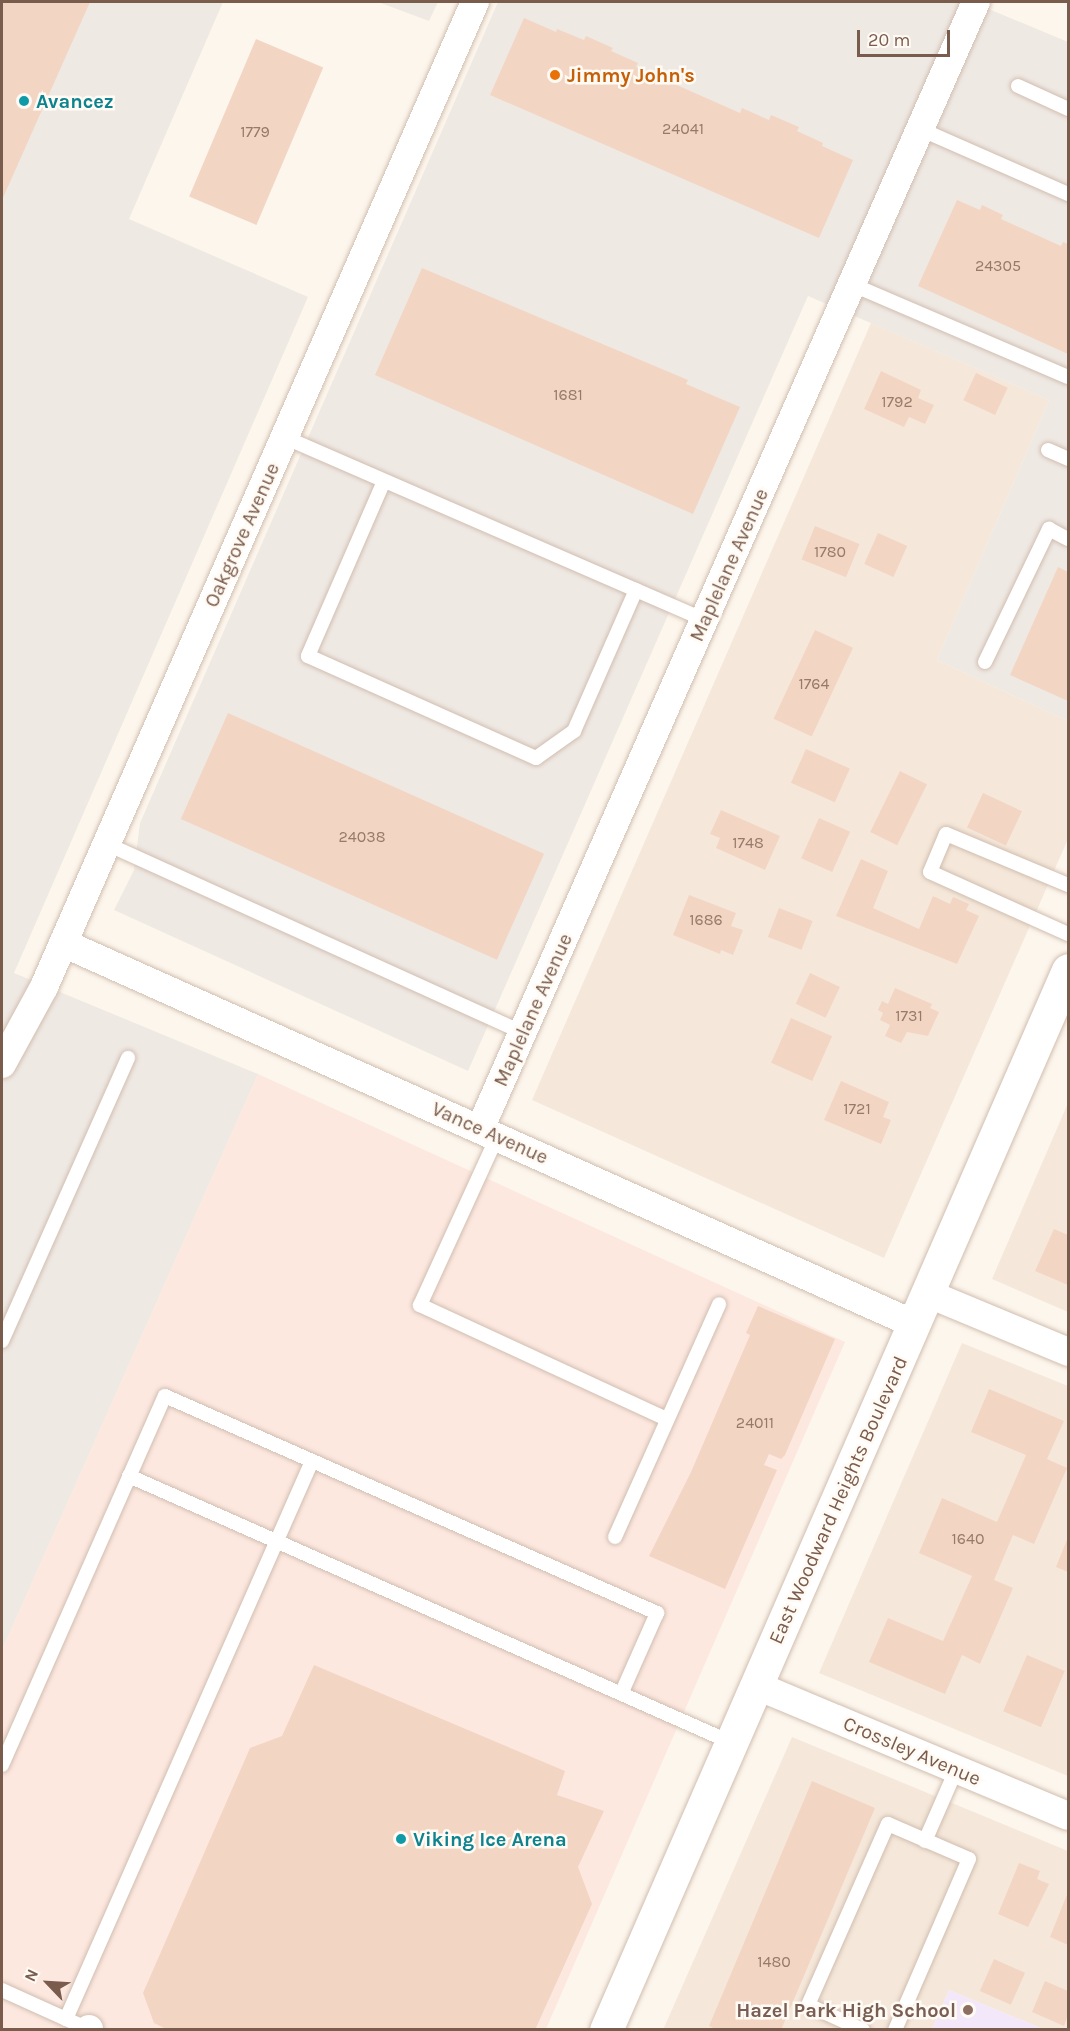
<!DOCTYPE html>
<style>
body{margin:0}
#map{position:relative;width:1070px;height:2031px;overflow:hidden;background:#fdf6ec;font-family:Karla,sans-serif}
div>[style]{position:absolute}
.residential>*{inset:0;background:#f5e8da}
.commercial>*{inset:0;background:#fde8e0}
.industrial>*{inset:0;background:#efe9e4}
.education>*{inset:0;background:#f3e8fa}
.building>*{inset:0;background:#f3d5c3;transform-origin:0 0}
.roads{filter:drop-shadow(0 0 2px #d1beb0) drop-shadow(0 0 2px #d1beb0)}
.lane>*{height:14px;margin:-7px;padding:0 7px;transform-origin:7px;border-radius:7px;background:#fff}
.street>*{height:28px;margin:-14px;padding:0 14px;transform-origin:14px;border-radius:14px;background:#fff}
.secondary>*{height:33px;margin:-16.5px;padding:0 16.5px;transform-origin:16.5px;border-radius:16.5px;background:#fff}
.dots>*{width:16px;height:16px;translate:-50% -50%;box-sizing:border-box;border:3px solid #fffaf3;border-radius:50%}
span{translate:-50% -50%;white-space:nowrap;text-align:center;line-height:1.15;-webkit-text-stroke:5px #fffaf3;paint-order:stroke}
.number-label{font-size:16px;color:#987a6a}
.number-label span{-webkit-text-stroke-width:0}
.food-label{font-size:20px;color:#c56008;font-weight:700}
.left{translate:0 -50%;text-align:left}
.culture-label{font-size:20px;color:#0d838f;font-weight:700}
.street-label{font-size:20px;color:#7a5c4d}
.education-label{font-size:20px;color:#785e54;font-weight:700}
.right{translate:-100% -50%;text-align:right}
.frame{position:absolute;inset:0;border:3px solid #7a5c4d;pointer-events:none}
.north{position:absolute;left:18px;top:1953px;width:60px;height:60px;-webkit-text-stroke:4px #fffaf3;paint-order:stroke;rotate:295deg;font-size:16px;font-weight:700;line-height:24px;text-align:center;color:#7a5c4d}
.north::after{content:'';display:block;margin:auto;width:21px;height:27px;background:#7a5c4d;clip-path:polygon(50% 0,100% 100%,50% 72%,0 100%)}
.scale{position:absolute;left:857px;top:30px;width:93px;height:27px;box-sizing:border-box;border:3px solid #7a5c4d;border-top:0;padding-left:8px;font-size:18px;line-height:21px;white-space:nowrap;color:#7a5c4d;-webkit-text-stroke:4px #fffaf3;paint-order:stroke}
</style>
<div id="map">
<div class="residential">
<div style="clip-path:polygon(871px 323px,1049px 400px,937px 660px,1068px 721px,1068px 839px,884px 1258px,532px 1100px)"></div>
<div style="clip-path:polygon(1068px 1103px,1068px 1312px,992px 1279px)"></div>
<div style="clip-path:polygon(962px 1343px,1068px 1386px,1068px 1776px,819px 1673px)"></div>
<div style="clip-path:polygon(792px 1737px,1068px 1851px,1068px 2029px,1043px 2029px,949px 1990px,932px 2029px,663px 2030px)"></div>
</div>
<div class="commercial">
<div style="clip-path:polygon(258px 1074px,845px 1342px,546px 2029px,2px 2030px,2px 1650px)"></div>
</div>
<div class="industrial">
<div style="clip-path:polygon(2px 2px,223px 2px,129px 219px,308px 297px,14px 973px,258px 1074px,2px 1650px)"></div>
<div style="clip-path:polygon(378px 2px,438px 2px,429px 21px)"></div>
<div style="clip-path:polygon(498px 2px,972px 2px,1068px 42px,1068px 721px,937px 660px,1049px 400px,808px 296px,468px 1071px,114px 910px,134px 870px,140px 823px)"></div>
</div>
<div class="education">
<div style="clip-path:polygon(949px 1990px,1043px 2029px,932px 2029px)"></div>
</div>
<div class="building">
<div style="clip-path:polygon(2px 2px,90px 2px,2px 200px)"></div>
<div style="clip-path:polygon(524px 18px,556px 32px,557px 29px,584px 40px,586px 36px,613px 48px,611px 51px,638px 63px,636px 67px,740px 113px,742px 108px,769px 120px,771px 115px,799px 127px,797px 131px,823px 143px,822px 146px,853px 160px,819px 238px,490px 95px)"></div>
<div style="left:256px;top:39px;width:73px;height:171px;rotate:23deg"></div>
<div style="clip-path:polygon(957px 200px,980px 210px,982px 205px,1003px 215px,1001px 219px,1061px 246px,1063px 242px,1068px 244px,1068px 354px,918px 286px)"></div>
<div style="clip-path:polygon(422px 268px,688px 380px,686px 384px,740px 407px,693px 514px,375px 375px)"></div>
<div style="clip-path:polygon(881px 371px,921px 390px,918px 398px,934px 405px,925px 424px,909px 417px,904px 427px,864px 409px)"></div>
<div style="left:976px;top:373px;width:35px;height:30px;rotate:25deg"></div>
<div style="left:815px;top:526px;width:48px;height:36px;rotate:22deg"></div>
<div style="left:878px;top:533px;width:32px;height:34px;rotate:24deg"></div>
<div style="clip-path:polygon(1058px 567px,1068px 572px,1068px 701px,1010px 675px)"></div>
<div style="left:815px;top:630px;width:42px;height:98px;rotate:25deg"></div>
<div style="left:228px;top:713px;width:346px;height:116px;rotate:24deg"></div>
<div style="left:806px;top:749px;width:48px;height:37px;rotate:24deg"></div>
<div style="left:900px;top:771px;width:30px;height:68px;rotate:26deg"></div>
<div style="left:983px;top:793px;width:43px;height:38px;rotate:25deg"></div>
<div style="clip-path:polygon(721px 810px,780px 836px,765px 870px,716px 848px,720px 838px,710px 834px)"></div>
<div style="left:819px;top:818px;width:34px;height:44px;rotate:24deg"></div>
<div style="clip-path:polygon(861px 859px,888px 871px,873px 908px,919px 929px,933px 896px,950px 904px,953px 897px,969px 904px,966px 910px,979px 916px,957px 964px,836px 916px)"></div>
<div style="clip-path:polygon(689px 895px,736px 913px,731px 926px,743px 930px,733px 955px,721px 950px,720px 954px,673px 935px)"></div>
<div style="left:779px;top:908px;width:36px;height:31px;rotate:21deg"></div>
<div style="left:810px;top:973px;width:33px;height:34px;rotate:25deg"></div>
<div style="clip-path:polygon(895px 988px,932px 1004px,930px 1008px,939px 1012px,928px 1036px,907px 1032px,901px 1043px,885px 1036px,890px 1025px,880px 1020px,883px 1013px,878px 1010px,882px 1001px,888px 1004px)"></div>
<div style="left:791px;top:1018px;width:45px;height:49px;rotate:24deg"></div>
<div style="clip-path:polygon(841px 1081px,889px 1102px,883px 1117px,891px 1120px,881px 1144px,824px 1120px)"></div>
<div style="clip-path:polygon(1054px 1229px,1068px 1235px,1068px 1285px,1035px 1271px)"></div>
<div style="clip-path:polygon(758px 1306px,835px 1339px,785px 1455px,781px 1459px,769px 1454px,764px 1465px,777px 1470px,725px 1589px,649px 1556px,691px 1472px,750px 1335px,746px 1333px)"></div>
<div style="clip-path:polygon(989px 1389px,1064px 1421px,1047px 1459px,1067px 1468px,1034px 1544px,1013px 1535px,994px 1580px,1013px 1588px,980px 1664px,962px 1655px,945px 1694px,869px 1662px,888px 1618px,943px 1641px,972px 1576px,919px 1553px,942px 1498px,997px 1522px,1026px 1455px,971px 1432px)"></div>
<div style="clip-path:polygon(1068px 1537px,1068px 1572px,1056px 1567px)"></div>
<div style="left:1027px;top:1655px;width:41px;height:61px;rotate:23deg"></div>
<div style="clip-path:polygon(314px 1665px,565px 1771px,557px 1795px,604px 1811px,578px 1867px,592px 1904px,535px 2030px,168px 2030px,154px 2023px,143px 1993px,250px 1748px,282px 1736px)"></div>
<div style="clip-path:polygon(812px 1781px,875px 1808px,781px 2030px,717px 2030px,709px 2026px)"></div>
<div style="clip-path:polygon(1019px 1863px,1040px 1871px,1037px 1879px,1049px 1884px,1028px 1927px,998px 1914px)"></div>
<div style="clip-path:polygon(1068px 1892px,1068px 1945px,1050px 1937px)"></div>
<div style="left:994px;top:1959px;width:34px;height:35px;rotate:24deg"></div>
<div style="clip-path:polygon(1045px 1981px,1068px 1991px,1068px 2015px,1064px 2026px,1032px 2012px)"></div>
</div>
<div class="roads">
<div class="lane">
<div style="left:1018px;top:86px;width:55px;rotate:24.7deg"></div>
<div style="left:920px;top:129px;width:162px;rotate:23.7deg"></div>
<div style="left:851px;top:284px;width:236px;rotate:23.2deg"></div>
<div style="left:284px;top:437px;width:458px;rotate:23.5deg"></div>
<div style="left:1048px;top:450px;width:22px;rotate:24deg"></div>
<div style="left:384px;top:481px;width:191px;rotate:113.5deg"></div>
<div style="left:308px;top:656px;width:250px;rotate:24.1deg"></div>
<div style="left:536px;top:758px;width:47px;rotate:-35.4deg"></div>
<div style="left:574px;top:731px;width:154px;rotate:-66.3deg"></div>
<div style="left:985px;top:662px;width:148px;rotate:-64.3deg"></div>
<div style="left:1049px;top:529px;width:21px;rotate:28deg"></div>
<div style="left:107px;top:844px;width:457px;rotate:24.4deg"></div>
<div style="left:1068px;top:885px;width:132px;rotate:-157.3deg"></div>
<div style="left:946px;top:834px;width:41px;rotate:112.8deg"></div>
<div style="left:930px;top:872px;width:151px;rotate:24.2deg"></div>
<div style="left:497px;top:1137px;width:185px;rotate:114.6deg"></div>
<div style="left:420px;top:1305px;width:272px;rotate:24.8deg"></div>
<div style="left:2px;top:1341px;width:310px;rotate:-66deg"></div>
<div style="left:129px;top:1476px;width:657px;rotate:23.87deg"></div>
<div style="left:615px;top:1537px;width:255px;rotate:-65.9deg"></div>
<div style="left:2px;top:1765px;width:403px;rotate:-66.2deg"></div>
<div style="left:165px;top:1396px;width:538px;rotate:23.8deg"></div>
<div style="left:657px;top:1613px;width:86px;rotate:113.9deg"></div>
<div style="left:925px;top:1841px;width:77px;rotate:-66.4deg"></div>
<div style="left:2px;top:1990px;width:97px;rotate:24.4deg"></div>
<div style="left:66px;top:2019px;width:610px;rotate:-66.21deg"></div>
<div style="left:863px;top:2030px;width:60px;rotate:-155.6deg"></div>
<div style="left:808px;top:2005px;width:198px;rotate:-66.2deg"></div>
<div style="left:888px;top:1824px;width:88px;rotate:23.4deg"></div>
<div style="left:969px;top:1859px;width:186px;rotate:113.4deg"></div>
</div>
<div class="street">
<div style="left:63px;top:943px;width:935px;rotate:24.12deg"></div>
<div style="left:2px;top:1064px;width:88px;rotate:-61.4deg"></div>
<div style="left:44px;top:987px;width:1075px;rotate:-66.37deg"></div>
<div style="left:480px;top:1129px;width:1231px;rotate:-66.25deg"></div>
<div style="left:929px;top:1294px;width:151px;rotate:22.6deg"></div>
<div style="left:755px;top:1685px;width:339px;rotate:22.7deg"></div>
<div style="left:89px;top:2030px;width:1px;rotate:-90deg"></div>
</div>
<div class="secondary">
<div style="left:606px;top:2030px;width:1156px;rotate:-66.45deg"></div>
</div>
</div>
<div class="dots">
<div style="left:555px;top:75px;background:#e8710a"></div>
<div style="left:24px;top:101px;background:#0f9aa8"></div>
<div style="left:401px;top:1839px;background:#0f9aa8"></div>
<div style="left:968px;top:2010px;background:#8d6e63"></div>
</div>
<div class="number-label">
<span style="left:683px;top:129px">24041</span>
<span style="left:255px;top:132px">1779</span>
<span style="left:998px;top:266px">24305</span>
<span style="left:568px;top:395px">1681</span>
<span style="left:897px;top:402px">1792</span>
<span style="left:830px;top:552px">1780</span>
<span style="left:814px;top:684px">1764</span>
<span style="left:362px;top:837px">24038</span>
<span style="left:748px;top:843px">1748</span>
<span style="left:706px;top:920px">1686</span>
<span style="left:909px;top:1016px">1731</span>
<span style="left:857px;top:1109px">1721</span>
<span style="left:755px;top:1423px">24011</span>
<span style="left:968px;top:1539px">1640</span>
<span style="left:774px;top:1962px">1480</span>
</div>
<div class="food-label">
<span class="left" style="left:567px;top:75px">Jimmy John's</span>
</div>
<div class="culture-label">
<span class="left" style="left:36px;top:101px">Avancez</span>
<span class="left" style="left:413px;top:1839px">Viking Ice Arena</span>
</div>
<div class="street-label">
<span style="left:242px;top:535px;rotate:-66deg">Oakgrove Avenue</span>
<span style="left:729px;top:565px;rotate:-66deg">Maplelane Avenue</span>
<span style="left:533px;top:1010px;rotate:-66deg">Maplelane Avenue</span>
<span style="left:490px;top:1133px;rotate:24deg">Vance Avenue</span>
<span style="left:838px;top:1500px;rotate:-66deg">East Woodward Heights Boulevard</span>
<span style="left:912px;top:1751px;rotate:23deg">Crossley Avenue</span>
</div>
<div class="education-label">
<span class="right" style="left:956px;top:2010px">Hazel Park High School</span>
</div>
<div class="frame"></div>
<div class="north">N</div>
<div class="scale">20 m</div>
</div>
